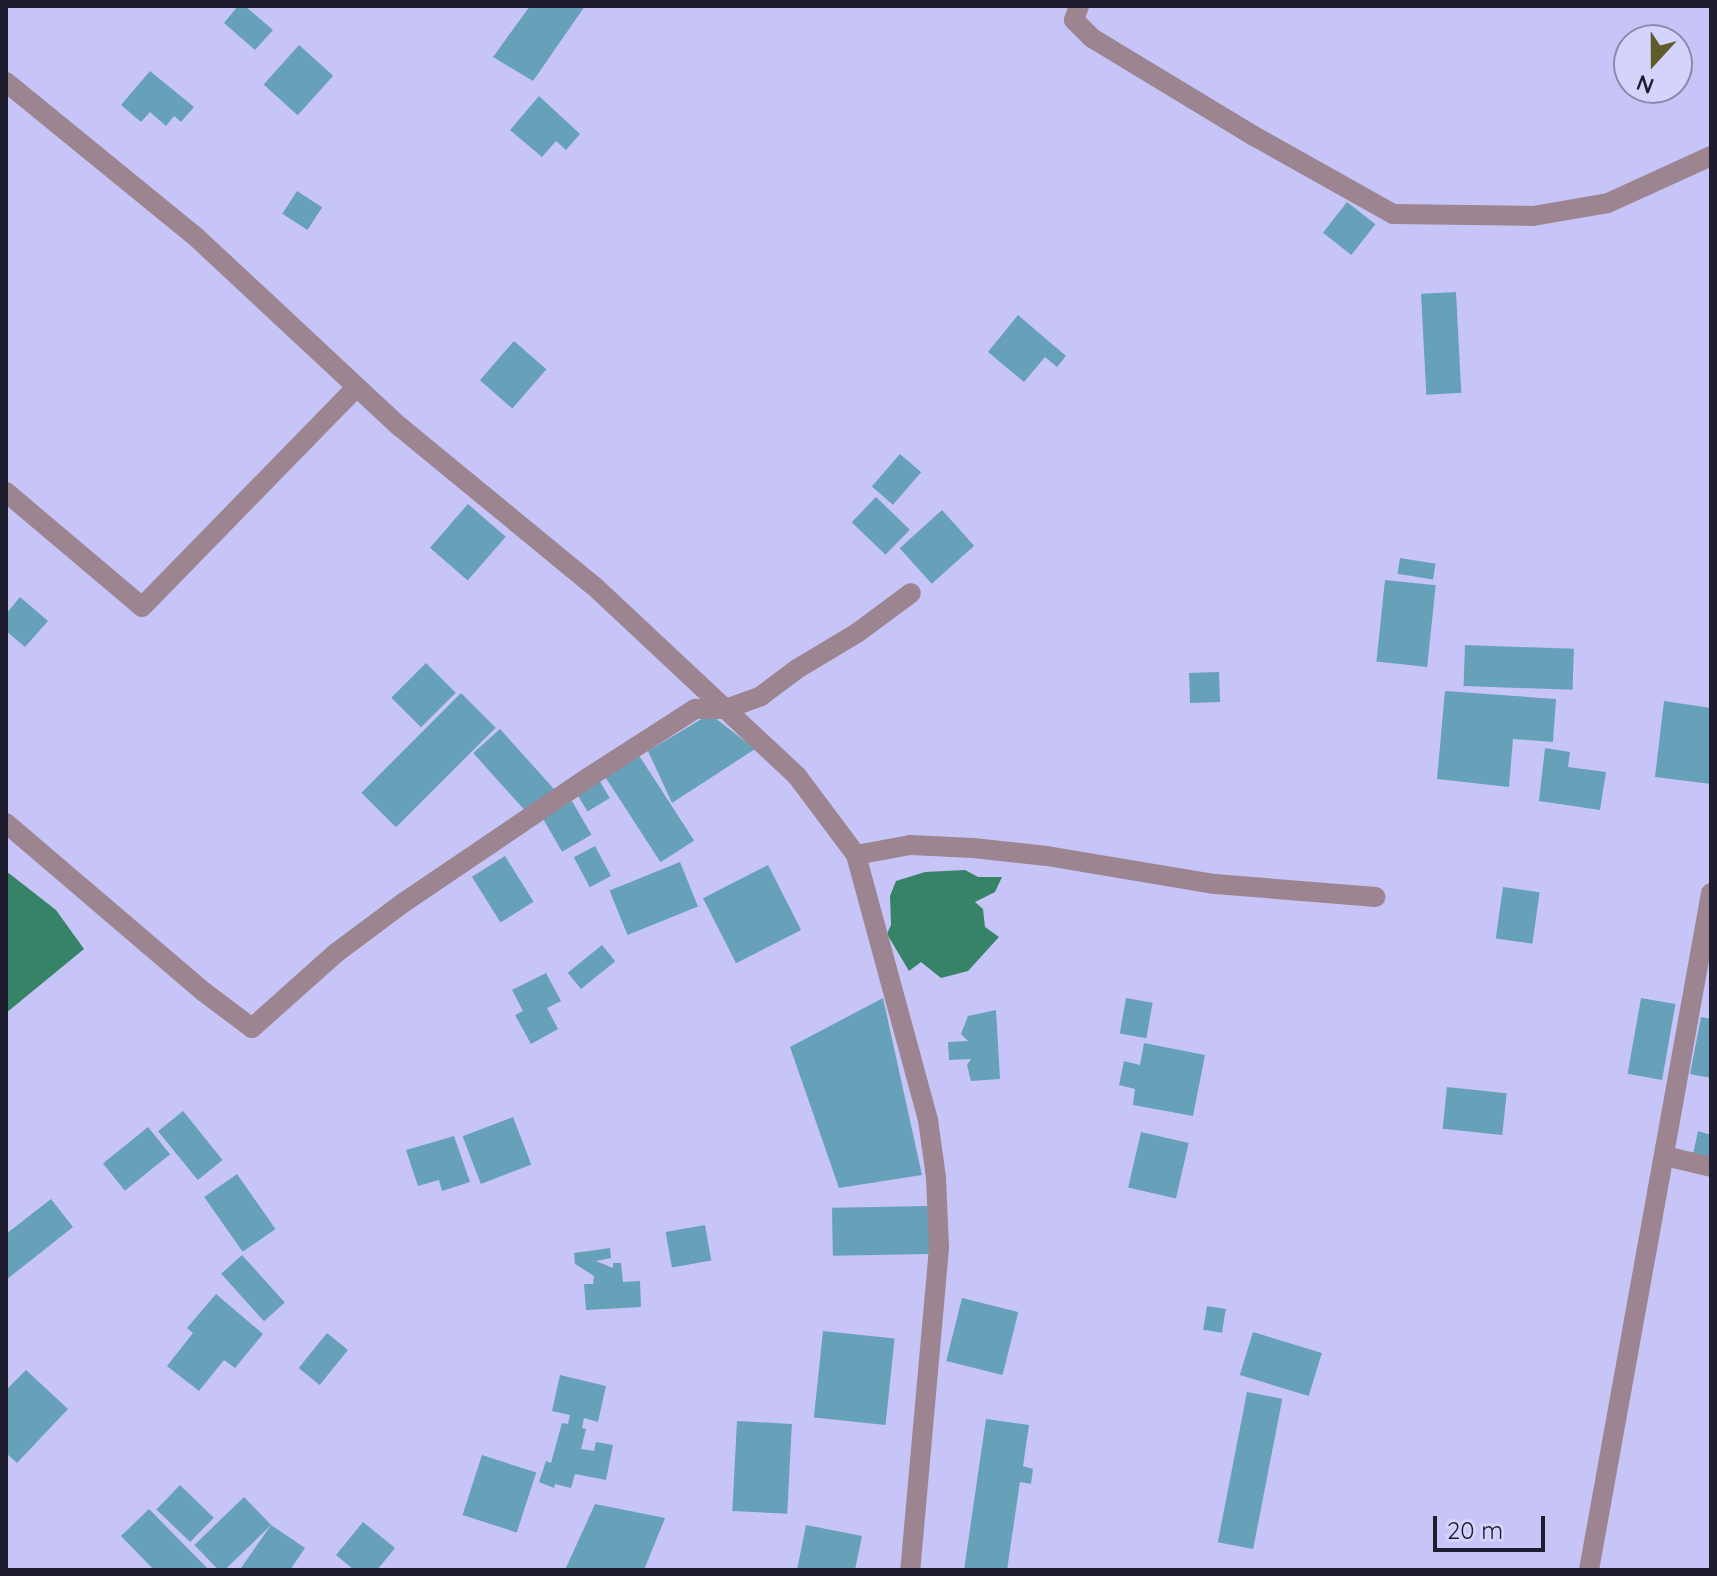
<!DOCTYPE html>
<style>
body{margin:0}
#map{position:relative;width:1717px;height:1576px;overflow:hidden;background:#c7c5f8;font-family:Quicksand,sans-serif}
div>[style]{position:absolute}
.water>*{inset:0;background:#378368}
.building>*{inset:0;background:#66a1b9;transform-origin:0 0}
.minor>*{height:20px;margin:-10px;padding:0 10px;transform-origin:10px;border-radius:10px;background:#9c8590}
span{translate:-50% -50%;white-space:nowrap;text-align:center;line-height:1.15;-webkit-text-stroke:6px #d4d3fc;paint-order:stroke}
.frame{position:absolute;inset:0;border:8px solid #1e1d2f;pointer-events:none}
.north{position:absolute;left:1613px;top:24px;width:80px;height:80px;box-sizing:border-box;background:#d4d3fc;border:2px solid #8b8aaa;border-radius:50%;rotate:201deg;font-size:22px;font-weight:700;line-height:32px;text-align:center;color:#1e1d2f}
.north::after{content:'';display:block;margin:auto;width:28px;height:36px;background:#5e5c29;clip-path:polygon(50% 0,100% 100%,50% 72%,0 100%)}
.scale{position:absolute;left:1433px;top:1516px;width:112px;height:36px;box-sizing:border-box;border:4px solid #1e1d2f;border-top:0;padding-left:10px;font-size:24px;line-height:28px;white-space:nowrap;color:#1e1d2f;-webkit-text-stroke:6px #d4d3fc;paint-order:stroke}
</style>
<div id="map">
<div class="water">
<div style="clip-path:polygon(965px 870px,978px 877px,1002px 877px,995px 892px,975px 902px,983px 909px,985px 927px,999px 937px,968px 971px,941px 978px,921px 962px,909px 971px,887px 934px,891px 925px,890px 896px,896px 881px,925px 872px)"></div>
<div style="clip-path:polygon(6px 871px,56px 910px,84px 949px,6px 1013px)"></div>
</div>
<div class="building">
<div style="clip-path:polygon(238px 6px,245px 6px,273px 30px,255px 50px,224px 23px)"></div>
<div style="clip-path:polygon(530px 6px,585px 6px,533px 81px,493px 57px)"></div>
<div style="left:299px;top:45px;width:46px;height:53px;rotate:42deg"></div>
<div style="clip-path:polygon(150px 71px,194px 107px,181px 122px,174px 116px,166px 126px,150px 112px,141px 122px,121px 105px)"></div>
<div style="clip-path:polygon(539px 96px,580px 134px,566px 150px,556px 141px,542px 157px,510px 130px)"></div>
<div style="left:297px;top:191px;width:30px;height:27px;rotate:33deg"></div>
<div style="left:1347px;top:202px;width:36px;height:39px;rotate:38deg"></div>
<div style="left:1456px;top:292px;width:101px;height:35px;rotate:87deg"></div>
<div style="clip-path:polygon(1018px 315px,1066px 356px,1057px 367px,1045px 357px,1024px 382px,988px 352px)"></div>
<div style="left:514px;top:341px;width:43px;height:52px;rotate:41deg"></div>
<div style="left:900px;top:454px;width:28px;height:43px;rotate:41deg"></div>
<div style="left:876px;top:497px;width:47px;height:35px;rotate:44deg"></div>
<div style="left:468px;top:504px;width:50px;height:58px;rotate:41deg"></div>
<div style="left:942px;top:510px;width:48px;height:57px;rotate:48deg"></div>
<div style="left:1400px;top:558px;width:36px;height:16px;rotate:9deg"></div>
<div style="left:1385px;top:580px;width:51px;height:82px;rotate:6deg"></div>
<div style="clip-path:polygon(20px 597px,48px 621px,25px 647px,6px 631px,6px 614px)"></div>
<div style="left:1465px;top:645px;width:109px;height:41px;rotate:2deg"></div>
<div style="left:426px;top:663px;width:42px;height:49px;rotate:45deg"></div>
<div style="left:1219px;top:672px;width:30px;height:30px;rotate:88deg"></div>
<div style="clip-path:polygon(1445px 691px,1556px 699px,1553px 742px,1513px 739px,1509px 787px,1437px 779px)"></div>
<div style="left:461px;top:693px;width:49px;height:141px;rotate:45deg"></div>
<div style="clip-path:polygon(1664px 701px,1711px 708px,1711px 784px,1655px 777px)"></div>
<div style="clip-path:polygon(710px 714px,755px 749px,672px 803px,648px 751px)"></div>
<div style="left:500px;top:729px;width:82px;height:36px;rotate:48deg"></div>
<div style="clip-path:polygon(1545px 748px,1570px 752px,1568px 767px,1606px 772px,1600px 810px,1539px 801px)"></div>
<div style="left:638px;top:754px;width:103px;height:40px;rotate:57deg"></div>
<div style="left:599px;top:780px;width:21px;height:26px;rotate:59deg"></div>
<div style="left:572px;top:801px;width:39px;height:34px;rotate:60deg"></div>
<div style="left:595px;top:846px;width:34px;height:24px;rotate:62deg"></div>
<div style="left:505px;top:856px;width:54px;height:39px;rotate:58deg"></div>
<div style="left:680px;top:862px;width:48px;height:76px;rotate:68deg"></div>
<div style="left:768px;top:865px;width:73px;height:73px;rotate:63deg"></div>
<div style="left:1503px;top:887px;width:37px;height:52px;rotate:8deg"></div>
<div style="left:602px;top:945px;width:21px;height:44px;rotate:51deg"></div>
<div style="clip-path:polygon(546px 973px,561px 1001px,547px 1008px,558px 1029px,531px 1044px,515px 1015px,523px 1011px,512px 990px)"></div>
<div style="clip-path:polygon(883px 998px,922px 1175px,839px 1188px,790px 1047px)"></div>
<div style="left:1126px;top:998px;width:27px;height:36px;rotate:10deg"></div>
<div style="left:1641px;top:998px;width:35px;height:77px;rotate:10deg"></div>
<div style="clip-path:polygon(996px 1010px,1000px 1079px,971px 1081px,967px 1065px,971px 1059px,949px 1060px,948px 1042px,968px 1041px,961px 1034px,968px 1016px)"></div>
<div style="clip-path:polygon(1701px 1017px,1711px 1019px,1711px 1078px,1690px 1074px)"></div>
<div style="clip-path:polygon(1144px 1043px,1205px 1055px,1193px 1116px,1133px 1105px,1135px 1089px,1119px 1085px,1124px 1061px,1140px 1065px)"></div>
<div style="left:1447px;top:1087px;width:60px;height:42px;rotate:6deg"></div>
<div style="left:183px;top:1111px;width:63px;height:32px;rotate:51deg"></div>
<div style="left:513px;top:1117px;width:51px;height:54px;rotate:69deg"></div>
<div style="left:148px;top:1127px;width:35px;height:58px;rotate:51deg"></div>
<div style="clip-path:polygon(1698px 1131px,1711px 1135px,1711px 1158px,1693px 1154px)"></div>
<div style="left:1141px;top:1132px;width:49px;height:57px;rotate:13deg"></div>
<div style="clip-path:polygon(454px 1136px,470px 1182px,442px 1191px,439px 1180px,418px 1186px,406px 1150px)"></div>
<div style="left:237px;top:1174px;width:67px;height:40px;rotate:55deg"></div>
<div style="clip-path:polygon(51px 1199px,73px 1227px,6px 1280px,6px 1234px)"></div>
<div style="left:929px;top:1206px;width:48px;height:97px;rotate:89deg"></div>
<div style="left:705px;top:1225px;width:36px;height:40px;rotate:80deg"></div>
<div style="clip-path:polygon(610px 1248px,611px 1258px,596px 1261px,613px 1268px,613px 1263px,621px 1263px,623px 1282px,640px 1281px,641px 1307px,586px 1310px,584px 1284px,593px 1284px,594px 1276px,575px 1264px,574px 1253px)"></div>
<div style="left:242px;top:1255px;width:64px;height:28px;rotate:48deg"></div>
<div style="clip-path:polygon(216px 1294px,263px 1334px,235px 1368px,224px 1360px,199px 1391px,167px 1366px,193px 1333px,187px 1328px)"></div>
<div style="left:962px;top:1298px;width:58px;height:65px;rotate:14deg"></div>
<div style="left:1207px;top:1306px;width:19px;height:24px;rotate:9deg"></div>
<div style="left:823px;top:1331px;width:72px;height:87px;rotate:6deg"></div>
<div style="left:1253px;top:1332px;width:72px;height:45px;rotate:17deg"></div>
<div style="left:327px;top:1333px;width:27px;height:45px;rotate:39deg"></div>
<div style="clip-path:polygon(26px 1370px,68px 1409px,17px 1463px,6px 1453px,6px 1390px)"></div>
<div style="clip-path:polygon(560px 1375px,606px 1386px,598px 1422px,584px 1418px,582px 1428px,586px 1429px,581px 1449px,594px 1451px,596px 1442px,613px 1445px,606px 1480px,575px 1474px,571px 1488px,555px 1484px,554px 1488px,539px 1482px,546px 1461px,551px 1463px,562px 1423px,568px 1424px,570px 1415px,552px 1411px)"></div>
<div style="left:1247px;top:1392px;width:36px;height:153px;rotate:11deg"></div>
<div style="clip-path:polygon(986px 1419px,1029px 1425px,1023px 1466px,1033px 1469px,1031px 1484px,1020px 1482px,1007px 1570px,964px 1570px)"></div>
<div style="left:737px;top:1421px;width:55px;height:90px;rotate:3deg"></div>
<div style="left:482px;top:1455px;width:57px;height:63px;rotate:18deg"></div>
<div style="left:180px;top:1485px;width:47px;height:34px;rotate:44deg"></div>
<div style="left:244px;top:1497px;width:39px;height:69px;rotate:46deg"></div>
<div style="clip-path:polygon(595px 1504px,665px 1518px,644px 1570px,565px 1570px)"></div>
<div style="clip-path:polygon(149px 1509px,209px 1570px,154px 1570px,121px 1536px)"></div>
<div style="clip-path:polygon(363px 1522px,395px 1548px,377px 1570px,354px 1570px,336px 1555px)"></div>
<div style="clip-path:polygon(271px 1525px,305px 1548px,290px 1570px,245px 1570px,241px 1568px)"></div>
<div style="clip-path:polygon(806px 1525px,862px 1536px,855px 1570px,797px 1570px)"></div>
</div>
<div class="minor">
<div style="left:1079px;top:6px;width:15px;rotate:110deg"></div>
<div style="left:1074px;top:20px;width:25px;rotate:45deg"></div>
<div style="left:1092px;top:38px;width:189px;rotate:31.2deg"></div>
<div style="left:1254px;top:136px;width:159px;rotate:29.3deg"></div>
<div style="left:1393px;top:214px;width:140px;rotate:0.8deg"></div>
<div style="left:1533px;top:216px;width:76px;rotate:-9.8deg"></div>
<div style="left:1608px;top:203px;width:113px;rotate:-24.5deg"></div>
<div style="left:6px;top:82px;width:244px;rotate:39.2deg"></div>
<div style="left:195px;top:236px;width:279px;rotate:43deg"></div>
<div style="left:399px;top:426px;width:252px;rotate:39.4deg"></div>
<div style="left:594px;top:586px;width:278px;rotate:43.1deg"></div>
<div style="left:797px;top:776px;width:99px;rotate:53.2deg"></div>
<div style="left:856px;top:855px;width:55px;rotate:-10.5deg"></div>
<div style="left:910px;top:845px;width:63px;rotate:2.7deg"></div>
<div style="left:973px;top:848px;width:74px;rotate:6.2deg"></div>
<div style="left:1047px;top:856px;width:170px;rotate:9.5deg"></div>
<div style="left:1215px;top:884px;width:161px;rotate:4.6deg"></div>
<div style="left:6px;top:492px;width:178px;rotate:40.2deg"></div>
<div style="left:142px;top:607px;width:306px;rotate:-45.7deg"></div>
<div style="left:6px;top:823px;width:260px;rotate:40.5deg"></div>
<div style="left:204px;top:992px;width:60px;rotate:36.9deg"></div>
<div style="left:252px;top:1028px;width:113px;rotate:-41.8deg"></div>
<div style="left:336px;top:953px;width:84px;rotate:-36.7deg"></div>
<div style="left:403px;top:903px;width:221px;rotate:-34.1deg"></div>
<div style="left:586px;top:779px;width:130px;rotate:-32.7deg"></div>
<div style="left:695px;top:709px;width:31px"></div>
<div style="left:726px;top:709px;width:37px;rotate:-20deg"></div>
<div style="left:761px;top:696px;width:45px;rotate:-36.9deg"></div>
<div style="left:797px;top:669px;width:70px;rotate:-31deg"></div>
<div style="left:857px;top:633px;width:67px;rotate:-36.5deg"></div>
<div style="left:856px;top:855px;width:275px;rotate:74.8deg"></div>
<div style="left:928px;top:1120px;width:59px;rotate:82.1deg"></div>
<div style="left:936px;top:1178px;width:70px;rotate:87.5deg"></div>
<div style="left:939px;top:1248px;width:323px;rotate:95.1deg"></div>
<div style="left:1665px;top:1156px;width:47px;rotate:13.4deg"></div>
<div style="left:1589px;top:1570px;width:688px;rotate:-79.78deg"></div>
</div>
<div class="frame"></div>
<div class="north">N</div>
<div class="scale">20 m</div>
</div>
